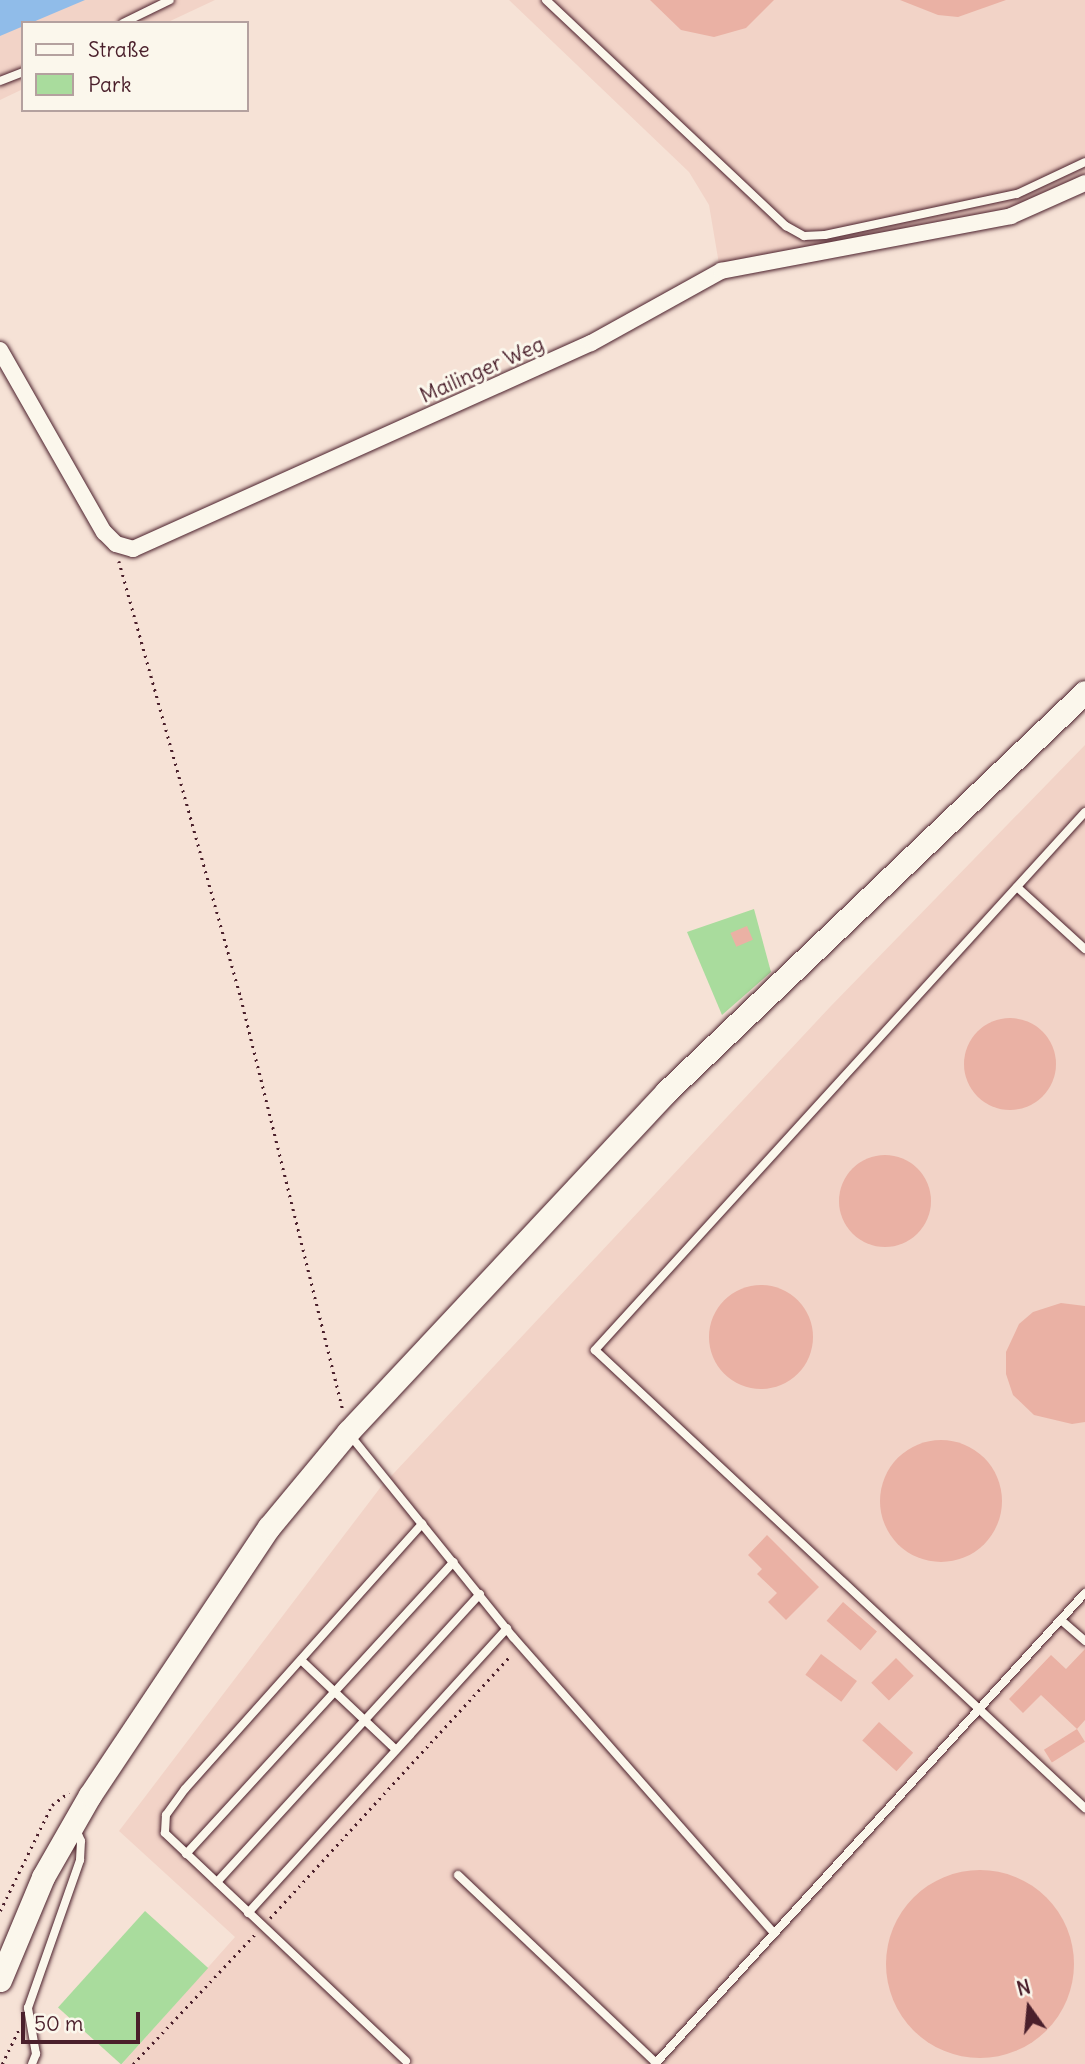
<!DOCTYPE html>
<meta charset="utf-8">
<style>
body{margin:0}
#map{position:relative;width:1085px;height:2064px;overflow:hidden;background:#f6e2d6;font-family:Delius,sans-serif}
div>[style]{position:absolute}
.built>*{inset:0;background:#f2d3c7}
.green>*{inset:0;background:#a9dc9d;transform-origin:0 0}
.water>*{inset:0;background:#90bce9}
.building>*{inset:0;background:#eab1a4;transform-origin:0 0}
.round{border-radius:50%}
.path>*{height:2.5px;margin-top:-1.25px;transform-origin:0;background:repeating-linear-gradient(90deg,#4a1f2b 0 2px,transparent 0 7px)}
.roads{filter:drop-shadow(0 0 2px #4a1f2b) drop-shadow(0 0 2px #4a1f2b)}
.lane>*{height:8px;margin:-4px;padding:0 4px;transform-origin:4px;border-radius:4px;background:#fbf7ec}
.street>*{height:16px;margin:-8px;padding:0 8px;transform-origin:8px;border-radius:8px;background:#fbf7ec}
.secondary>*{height:23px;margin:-11.5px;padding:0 11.5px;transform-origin:11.5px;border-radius:11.5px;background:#fbf7ec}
span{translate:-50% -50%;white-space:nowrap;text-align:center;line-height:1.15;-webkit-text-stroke:6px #fbf7ec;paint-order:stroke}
.street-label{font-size:21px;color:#4a1f2b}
.legend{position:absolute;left:21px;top:21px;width:228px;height:91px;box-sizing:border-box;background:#fbf7ec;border:2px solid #b4a19f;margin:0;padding:9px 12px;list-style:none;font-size:21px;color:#4a1f2b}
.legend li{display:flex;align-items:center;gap:14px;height:35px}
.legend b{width:35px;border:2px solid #b4a19f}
.north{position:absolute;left:994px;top:1973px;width:70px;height:70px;-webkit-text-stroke:5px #fbf7ec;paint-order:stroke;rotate:345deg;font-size:19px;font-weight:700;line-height:28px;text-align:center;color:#4a1f2b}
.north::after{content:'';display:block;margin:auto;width:24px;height:32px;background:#4a1f2b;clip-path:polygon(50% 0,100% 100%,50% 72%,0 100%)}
.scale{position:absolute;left:21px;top:2012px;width:119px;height:32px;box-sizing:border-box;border:4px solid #4a1f2b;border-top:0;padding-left:9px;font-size:21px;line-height:24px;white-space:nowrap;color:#4a1f2b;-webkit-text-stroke:5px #fbf7ec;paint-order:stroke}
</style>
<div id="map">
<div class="built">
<div style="clip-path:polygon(0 0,215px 0,166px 23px,23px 23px,23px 89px,0 100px)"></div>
<div style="clip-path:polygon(509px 0,1085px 0,1085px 177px,1016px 208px,719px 264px,709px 205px,689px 172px)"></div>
<div style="clip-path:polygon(1085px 745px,1085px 2064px,122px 2064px,235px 1937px,119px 1831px,380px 1488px,830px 1007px)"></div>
</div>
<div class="green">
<div style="clip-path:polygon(754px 909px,771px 972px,722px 1015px,687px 932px)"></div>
<div style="left:145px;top:1911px;width:85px;height:130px;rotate:42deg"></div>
</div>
<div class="water">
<div style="clip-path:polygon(0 0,85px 0,0 36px)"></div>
</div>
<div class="building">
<div style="clip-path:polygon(650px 0,774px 0,746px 28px,714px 37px,681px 30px)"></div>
<div style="clip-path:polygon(900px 0,1006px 0,958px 17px,938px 15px)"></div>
<div style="left:747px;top:926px;width:15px;height:18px;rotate:67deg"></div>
<div class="round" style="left:964px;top:1018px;width:92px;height:92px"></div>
<div class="round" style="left:839px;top:1155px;width:92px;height:92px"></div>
<div class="round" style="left:709px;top:1285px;width:104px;height:104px"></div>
<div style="clip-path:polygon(1061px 1303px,1085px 1306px,1085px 1422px,1072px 1424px,1034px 1415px,1013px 1395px,1006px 1374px,1006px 1352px,1019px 1324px,1033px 1312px)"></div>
<div class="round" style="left:880px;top:1440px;width:122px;height:122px"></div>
<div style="clip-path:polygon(767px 1535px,819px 1587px,786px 1620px,768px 1602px,777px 1593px,757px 1574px,762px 1569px,748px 1555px)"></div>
<div style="left:843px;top:1602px;width:45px;height:25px;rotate:41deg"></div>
<div style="clip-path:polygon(1085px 1649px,1085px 1720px,1077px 1729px,1041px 1695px,1023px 1713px,1009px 1699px,1051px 1655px,1066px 1669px)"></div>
<div style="left:821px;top:1654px;width:45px;height:26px;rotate:37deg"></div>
<div style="left:896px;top:1658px;width:25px;height:35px;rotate:45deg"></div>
<div style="left:879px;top:1722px;width:46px;height:25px;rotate:42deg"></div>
<div style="left:1077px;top:1729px;width:15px;height:39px;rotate:58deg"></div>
<div class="round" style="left:886px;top:1870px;width:188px;height:188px"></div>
</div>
<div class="path">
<div style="left:119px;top:561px;width:454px;rotate:74.4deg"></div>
<div style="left:241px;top:998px;width:425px;rotate:76.1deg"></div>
<div style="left:0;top:1911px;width:118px;rotate:-63.9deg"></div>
<div style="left:52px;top:1805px;width:21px;rotate:-37deg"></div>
<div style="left:270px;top:1918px;width:357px;rotate:-47.5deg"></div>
<div style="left:2px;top:2064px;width:39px;rotate:-64deg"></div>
<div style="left:133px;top:2064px;width:180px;rotate:-46.8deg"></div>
</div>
<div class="roads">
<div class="lane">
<div style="left:546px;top:0;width:330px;rotate:43.3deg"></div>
<div style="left:786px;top:226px;width:21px;rotate:29deg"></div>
<div style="left:804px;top:236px;width:21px;rotate:-3deg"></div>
<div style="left:825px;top:235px;width:196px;rotate:-12.1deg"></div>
<div style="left:1017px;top:194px;width:75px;rotate:-25.2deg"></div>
<div style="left:123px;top:23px;width:52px;rotate:-26.1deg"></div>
<div style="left:0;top:81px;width:25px;rotate:-21deg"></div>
<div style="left:1085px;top:812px;width:728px;rotate:132.33deg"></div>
<div style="left:595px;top:1350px;width:671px;rotate:43.07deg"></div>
<div style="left:1017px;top:887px;width:92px;rotate:42.4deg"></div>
<div style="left:350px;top:1435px;width:260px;rotate:51.1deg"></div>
<div style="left:513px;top:1637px;width:395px;rotate:48.6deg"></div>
<div style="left:1061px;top:1620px;width:32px;rotate:41deg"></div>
<div style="left:301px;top:1660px;width:129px;rotate:43.4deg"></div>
<div style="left:186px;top:1854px;width:396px;rotate:-47.5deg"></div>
<div style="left:458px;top:1875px;width:273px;rotate:43.5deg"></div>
<div style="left:217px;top:1882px;width:390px;rotate:-47.6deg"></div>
<div style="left:248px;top:1913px;width:385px;rotate:-47.7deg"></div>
<div style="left:406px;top:2061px;width:332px;rotate:-136.6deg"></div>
<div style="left:165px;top:1833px;width:18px;rotate:-87deg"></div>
<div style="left:166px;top:1815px;width:32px;rotate:-54deg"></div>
<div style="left:185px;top:1789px;width:356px;rotate:-48.2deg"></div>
<div style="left:32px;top:2064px;width:11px;rotate:-68deg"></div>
<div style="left:36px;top:2054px;width:47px;rotate:-99.9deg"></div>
<div style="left:28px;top:2008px;width:157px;rotate:-70.6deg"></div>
<div style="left:80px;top:1860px;width:19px;rotate:-87deg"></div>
<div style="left:81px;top:1841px;width:15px;rotate:-113deg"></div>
<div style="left:655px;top:2064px;width:638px;rotate:-47.61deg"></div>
</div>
<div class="street">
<div style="left:0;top:350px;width:210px;rotate:60.3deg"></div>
<div style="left:104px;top:532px;width:17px;rotate:45deg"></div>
<div style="left:116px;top:544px;width:18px;rotate:16deg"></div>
<div style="left:133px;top:549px;width:502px;rotate:-24.22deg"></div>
<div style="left:591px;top:343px;width:149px;rotate:-29deg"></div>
<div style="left:721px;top:271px;width:295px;rotate:-10.7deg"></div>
<div style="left:1011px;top:216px;width:81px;rotate:-24deg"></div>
</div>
<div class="secondary">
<div style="left:0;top:1980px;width:112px;rotate:-67.3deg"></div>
<div style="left:43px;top:1877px;width:95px;rotate:-60.2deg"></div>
<div style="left:90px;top:1795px;width:322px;rotate:-56.3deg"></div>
<div style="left:269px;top:1527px;width:124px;rotate:-50.3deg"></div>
<div style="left:348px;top:1432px;width:466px;rotate:-46.9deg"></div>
<div style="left:666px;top:1092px;width:579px;rotate:-43.67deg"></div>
</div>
</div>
<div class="street-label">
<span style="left:482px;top:370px;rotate:-24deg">Mailinger Weg</span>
</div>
<ul class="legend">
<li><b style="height:9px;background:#fbf7ec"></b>Straße</li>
<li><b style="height:19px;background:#a9dc9d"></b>Park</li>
</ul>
<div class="north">N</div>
<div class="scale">50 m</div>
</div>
